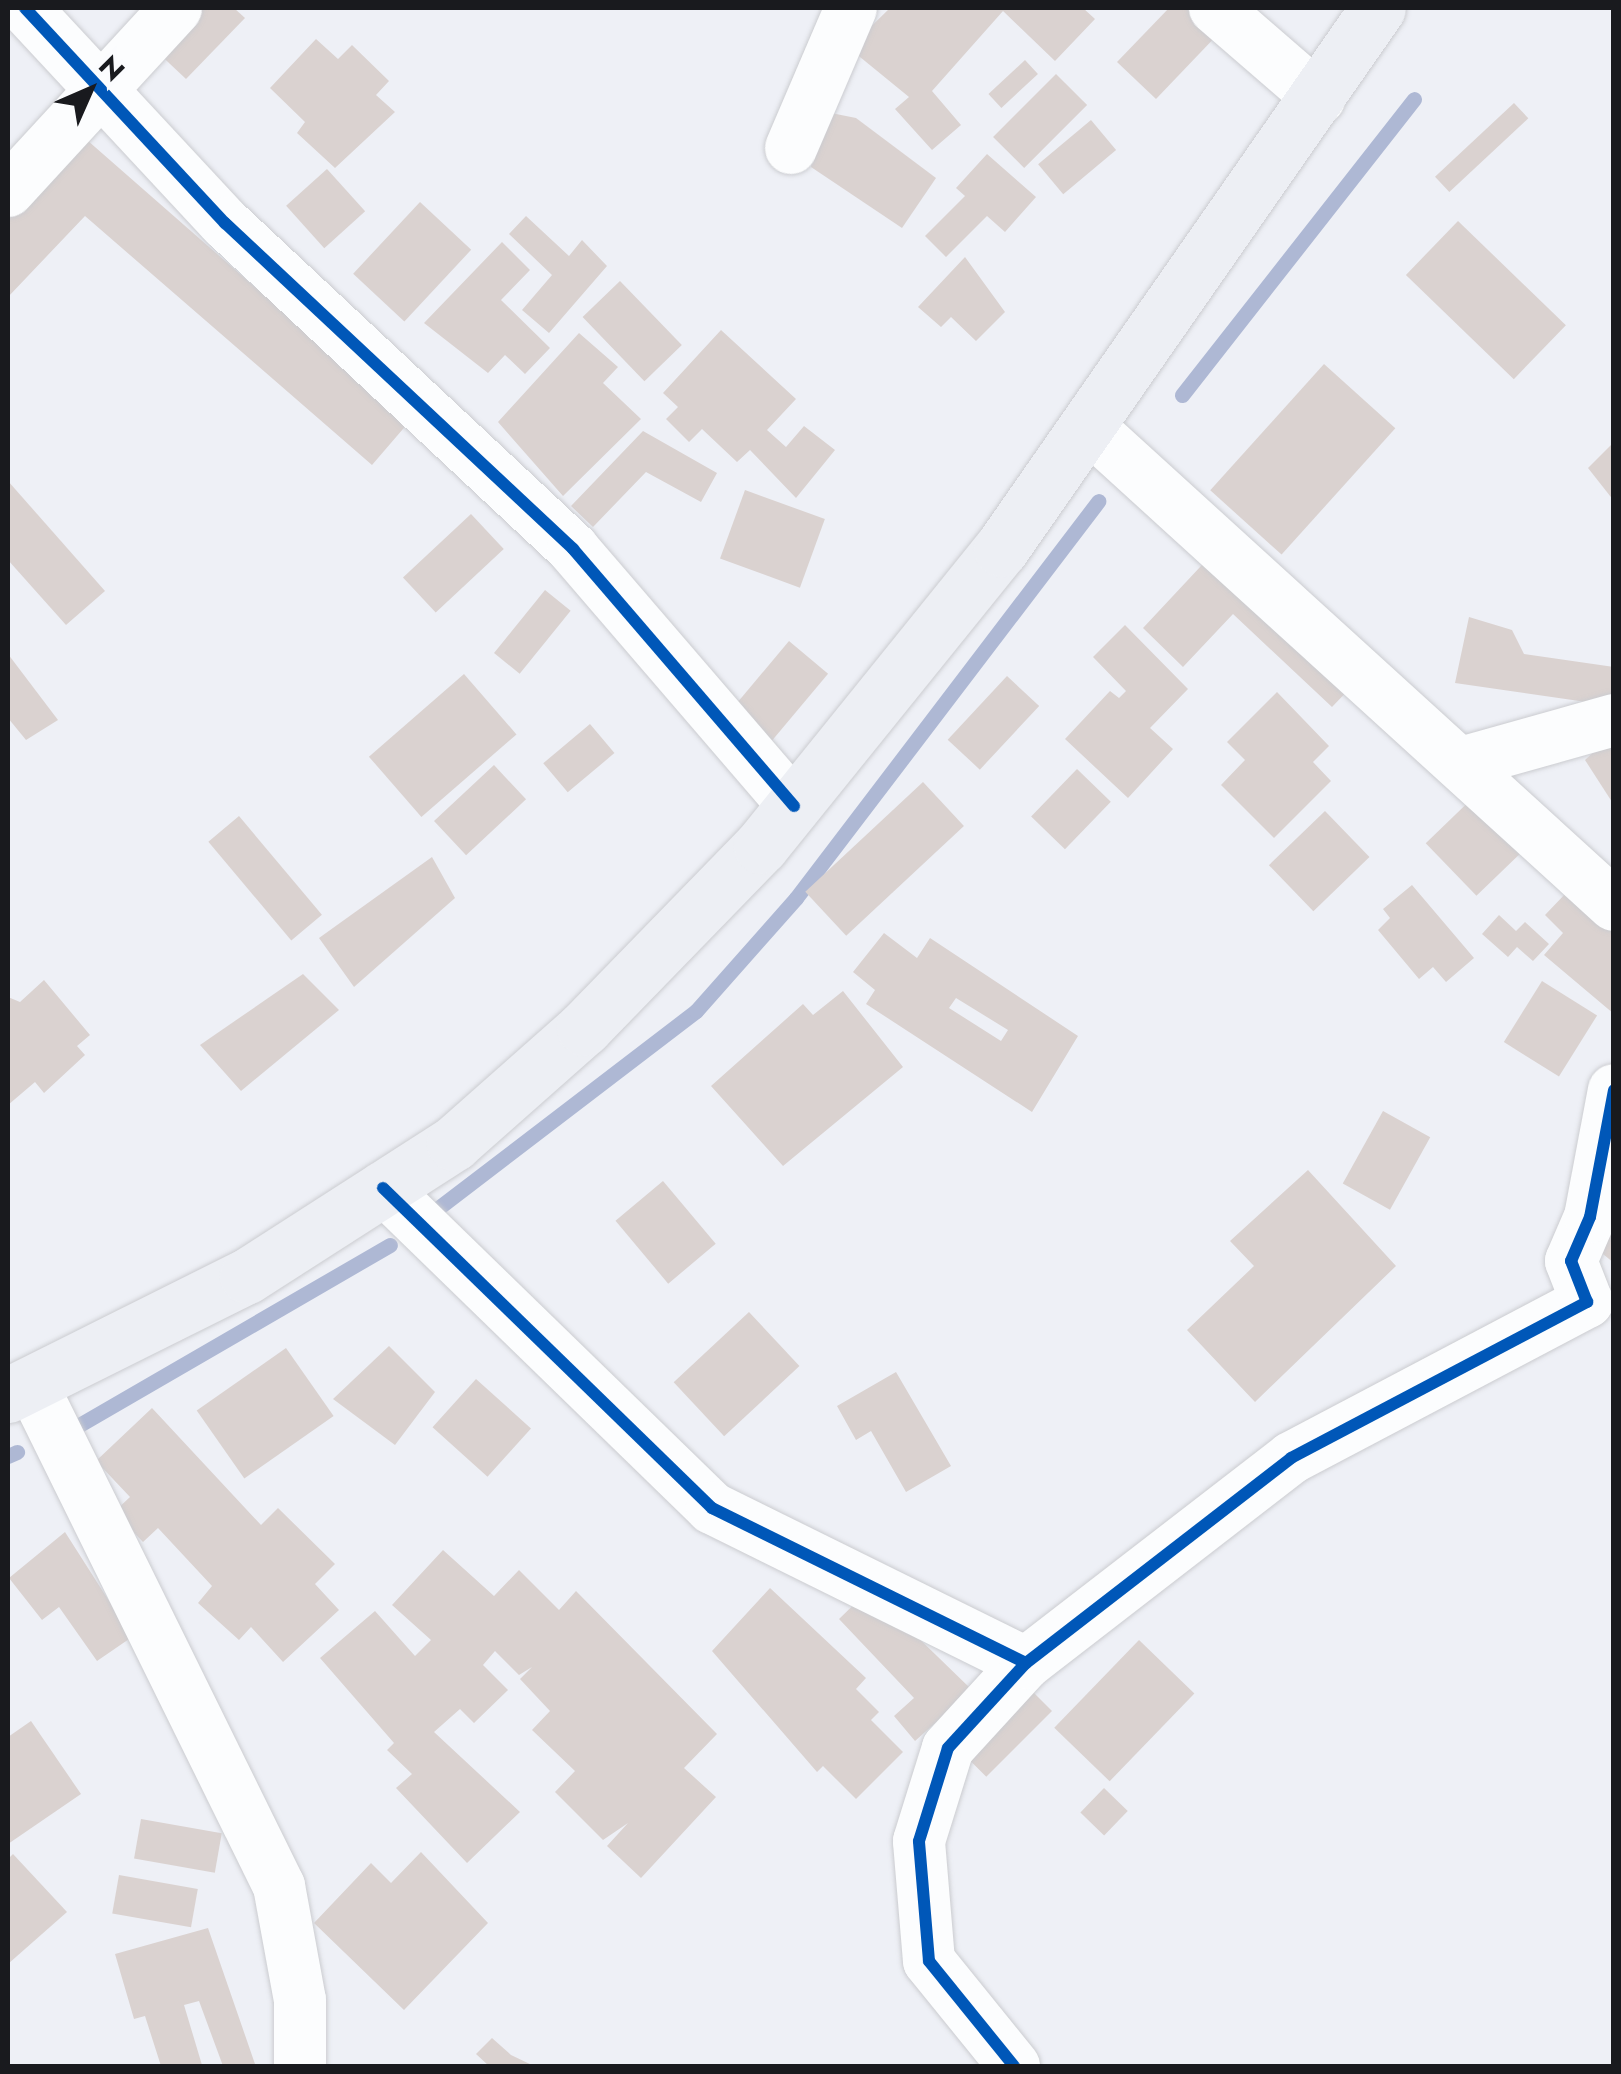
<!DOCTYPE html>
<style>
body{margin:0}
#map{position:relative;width:1621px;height:2074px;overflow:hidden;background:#eef0f6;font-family:Jost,sans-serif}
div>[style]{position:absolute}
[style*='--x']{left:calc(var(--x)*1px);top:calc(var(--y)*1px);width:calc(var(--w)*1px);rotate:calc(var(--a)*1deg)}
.stream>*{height:15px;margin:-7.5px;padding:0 7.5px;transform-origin:7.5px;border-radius:7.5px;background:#aeb8d4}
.building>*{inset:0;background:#dad2d0;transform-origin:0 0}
.roads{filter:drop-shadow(0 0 2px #cbccd0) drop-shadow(0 0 2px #cbccd0)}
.minor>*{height:52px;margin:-26px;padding:0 26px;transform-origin:26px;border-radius:26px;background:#fcfdfe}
.primary>*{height:55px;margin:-27.5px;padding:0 27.5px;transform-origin:27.5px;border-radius:27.5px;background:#edeff4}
.cycleway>*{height:12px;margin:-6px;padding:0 6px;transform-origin:6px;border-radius:6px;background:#0057b8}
span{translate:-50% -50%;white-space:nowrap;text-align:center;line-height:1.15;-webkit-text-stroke:8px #fbfcfe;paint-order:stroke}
.frame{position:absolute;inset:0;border:10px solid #191a1e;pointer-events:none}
.north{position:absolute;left:40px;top:40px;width:100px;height:100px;-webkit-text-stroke:8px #fbfcfe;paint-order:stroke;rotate:45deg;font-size:28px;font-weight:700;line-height:40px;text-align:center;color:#191a1e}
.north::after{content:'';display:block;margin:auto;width:35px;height:45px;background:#191a1e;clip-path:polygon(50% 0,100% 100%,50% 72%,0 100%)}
</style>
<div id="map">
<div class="stream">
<i style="--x:1182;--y:395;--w:376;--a:-51.9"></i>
<i style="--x:437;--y:1209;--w:326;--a:-37.4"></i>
<i style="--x:696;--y:1011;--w:151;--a:-48.5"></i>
<i style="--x:796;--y:898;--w:499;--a:-52.7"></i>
<i style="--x:81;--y:1424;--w:357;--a:-30.1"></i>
<i style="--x:8;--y:1456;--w:10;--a:-24"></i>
</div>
<div class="building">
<i style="clip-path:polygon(187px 8px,234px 8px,245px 18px,186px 79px,151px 46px)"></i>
<i style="clip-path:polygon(890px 8px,1083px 8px,1095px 19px,1055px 61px,1003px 11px,932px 91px,961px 125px,932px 150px,895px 109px,909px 97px,849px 48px)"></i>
<i style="clip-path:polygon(1169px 8px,1197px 8px,1221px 31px,1156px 99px,1117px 62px)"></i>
<i style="clip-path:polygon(316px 39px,338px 59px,352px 45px,389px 81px,376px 95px,395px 112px,335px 168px,297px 133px,305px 122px,270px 88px)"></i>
<i style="left:1025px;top:60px;width:19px;height:50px;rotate:47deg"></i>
<i style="left:1056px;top:74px;width:44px;height:89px;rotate:45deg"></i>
<i style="left:1514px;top:103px;width:21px;height:108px;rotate:47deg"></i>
<i style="clip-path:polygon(821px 111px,856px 118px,936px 178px,902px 228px,811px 167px)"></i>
<i style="left:1091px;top:120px;width:39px;height:69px;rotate:50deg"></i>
<i style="clip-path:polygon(79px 133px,409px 422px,372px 465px,85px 216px,8px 297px,8px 208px)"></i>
<i style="clip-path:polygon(987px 154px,1036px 197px,1005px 232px,987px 216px,946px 257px,925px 236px,965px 196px,956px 188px)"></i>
<i style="left:327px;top:169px;width:57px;height:55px;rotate:48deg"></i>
<i style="left:420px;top:202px;width:70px;height:98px;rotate:43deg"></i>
<i style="clip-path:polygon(526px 216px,569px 256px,582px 240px,607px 266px,549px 333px,522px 310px,552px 275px,509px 234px)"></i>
<i style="left:1458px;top:221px;width:150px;height:75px;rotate:44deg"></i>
<i style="clip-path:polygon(502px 242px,530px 270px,501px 300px,550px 348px,525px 374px,505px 355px,488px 373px,424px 323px)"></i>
<i style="clip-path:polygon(965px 257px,1005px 312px,976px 341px,951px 317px,941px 327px,918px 307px)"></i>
<i style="left:620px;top:281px;width:89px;height:52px;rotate:46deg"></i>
<i style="clip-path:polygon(721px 330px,796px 399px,767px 430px,786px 447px,804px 426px,835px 450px,796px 498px,750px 450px,737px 462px,702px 429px,689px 442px,666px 419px,678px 407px,663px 393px)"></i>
<i style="clip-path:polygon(579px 333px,618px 367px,603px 383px,641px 419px,563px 496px,498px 422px)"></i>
<i style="left:1324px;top:364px;width:96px;height:170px;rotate:42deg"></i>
<i style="clip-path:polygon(643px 431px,717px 473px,701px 502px,646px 472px,593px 527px,571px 506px)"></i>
<i style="clip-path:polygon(1614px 442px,1614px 501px,1588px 468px)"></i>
<i style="clip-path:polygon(8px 481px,105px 591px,66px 625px,8px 560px)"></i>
<i style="left:745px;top:490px;width:85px;height:73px;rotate:20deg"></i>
<i style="left:471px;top:514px;width:48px;height:93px;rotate:47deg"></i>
<i style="clip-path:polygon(1215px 551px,1355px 683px,1332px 707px,1233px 614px,1183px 667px,1143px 628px)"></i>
<i style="left:545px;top:590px;width:33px;height:81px;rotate:39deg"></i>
<i style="clip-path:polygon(1469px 617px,1512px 630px,1524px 654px,1614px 667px,1614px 706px,1455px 683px)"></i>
<i style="clip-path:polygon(1125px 625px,1188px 689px,1150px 728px,1173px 749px,1128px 798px,1065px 739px,1110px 691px,1119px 698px,1126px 691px,1093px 657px)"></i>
<i style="left:789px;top:641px;width:51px;height:89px;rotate:40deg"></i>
<i style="clip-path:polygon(8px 654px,58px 720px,26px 740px,8px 718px)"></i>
<i style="left:464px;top:674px;width:80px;height:126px;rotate:49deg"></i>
<i style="left:1007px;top:676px;width:44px;height:87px;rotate:43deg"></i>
<i style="clip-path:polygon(1277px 692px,1329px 746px,1313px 762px,1331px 781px,1274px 838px,1221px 785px,1245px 760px,1227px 742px)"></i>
<i style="left:590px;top:724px;width:38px;height:61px;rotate:50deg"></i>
<i style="clip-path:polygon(1614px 733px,1614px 805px,1585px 760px)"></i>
<i style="left:494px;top:765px;width:47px;height:82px;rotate:47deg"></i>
<i style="left:1077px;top:769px;width:47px;height:66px;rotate:44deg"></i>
<i style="left:923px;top:782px;width:60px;height:161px;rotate:47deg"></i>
<i style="left:1484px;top:787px;width:73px;height:81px;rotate:46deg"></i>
<i style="left:1325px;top:811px;width:64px;height:78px;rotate:46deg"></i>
<i style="left:239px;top:816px;width:129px;height:40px;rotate:50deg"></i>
<i style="clip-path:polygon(432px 857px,455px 898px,354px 987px,319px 938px)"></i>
<i style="clip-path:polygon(1412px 885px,1474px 958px,1446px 982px,1433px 967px,1419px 979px,1378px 930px,1390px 918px,1383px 909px)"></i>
<i style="clip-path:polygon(1566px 893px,1614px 912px,1614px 1014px,1544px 955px,1563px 933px,1545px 915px)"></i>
<i style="clip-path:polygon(1499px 915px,1516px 931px,1525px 922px,1549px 944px,1533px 961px,1517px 947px,1508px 957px,1482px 934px)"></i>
<i style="clip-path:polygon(evenodd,884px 933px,917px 958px,930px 938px,1078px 1036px,1032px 1112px,866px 1004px,875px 990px,853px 972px,884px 933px,956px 998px,1008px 1030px,1001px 1041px,949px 1008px,956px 998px)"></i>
<i style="clip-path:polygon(303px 974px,339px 1010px,241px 1091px,200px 1045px)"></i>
<i style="clip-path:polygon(44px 980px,90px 1035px,77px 1046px,85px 1055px,44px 1093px,35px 1082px,8px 1105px,8px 997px,20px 1002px)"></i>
<i style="left:1542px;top:981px;width:65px;height:72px;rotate:32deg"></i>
<i style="clip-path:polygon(843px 991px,903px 1067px,783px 1166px,711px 1086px,803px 1004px,813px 1015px)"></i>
<i style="left:1383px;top:1111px;width:54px;height:83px;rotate:29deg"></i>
<i style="clip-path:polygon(1308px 1170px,1396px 1266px,1255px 1402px,1187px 1330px,1254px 1266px,1230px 1241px)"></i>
<i style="left:663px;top:1181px;width:82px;height:62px;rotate:50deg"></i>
<i style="clip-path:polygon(1614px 1231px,1614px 1263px,1598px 1250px)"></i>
<i style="left:749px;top:1312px;width:74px;height:103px;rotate:47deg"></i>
<i style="clip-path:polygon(389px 1346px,435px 1392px,395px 1445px,333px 1399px)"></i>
<i style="left:286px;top:1348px;width:83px;height:109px;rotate:55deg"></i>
<i style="clip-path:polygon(896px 1372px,951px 1466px,906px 1492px,871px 1431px,856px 1440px,837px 1406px)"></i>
<i style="left:476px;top:1379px;width:74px;height:65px;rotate:42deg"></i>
<i style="clip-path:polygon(152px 1408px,261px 1525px,278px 1508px,335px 1564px,315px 1584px,339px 1610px,283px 1662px,251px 1627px,239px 1640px,198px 1603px,212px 1586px,158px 1528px,143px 1542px,114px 1512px,130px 1497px,96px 1461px)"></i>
<i style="clip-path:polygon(65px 1532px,132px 1637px,97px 1661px,59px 1607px,42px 1620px,9px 1578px)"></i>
<i style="clip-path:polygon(443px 1550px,494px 1596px,519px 1570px,559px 1610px,576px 1591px,717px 1734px,684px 1768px,716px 1797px,641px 1878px,607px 1846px,628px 1823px,603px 1840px,555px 1792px,575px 1771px,532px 1730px,550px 1711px,520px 1679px,532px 1667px,519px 1675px,495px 1651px,483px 1665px,508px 1690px,474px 1723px,460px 1709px,434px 1732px,520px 1812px,467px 1863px,396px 1788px,412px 1774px,387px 1750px,394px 1743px,320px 1658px,375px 1611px,415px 1656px,431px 1640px,392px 1605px)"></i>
<i style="clip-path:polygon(770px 1588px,866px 1678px,856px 1689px,879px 1712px,871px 1720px,903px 1752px,856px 1799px,823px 1766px,817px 1772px,712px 1651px)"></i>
<i style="clip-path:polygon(869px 1590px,972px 1690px,915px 1741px,894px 1716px,914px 1698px,839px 1619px)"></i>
<i style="left:1139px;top:1640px;width:77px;height:122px;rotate:44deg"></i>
<i style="left:1023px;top:1682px;width:41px;height:93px;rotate:45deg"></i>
<i style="clip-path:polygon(31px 1721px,81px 1794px,8px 1844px,8px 1737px)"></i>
<i style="left:1104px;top:1788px;width:33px;height:34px;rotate:44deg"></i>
<i style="left:141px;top:1819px;width:82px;height:40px;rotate:10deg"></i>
<i style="clip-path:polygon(421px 1852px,488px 1923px,404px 2010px,314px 1923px,371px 1863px,391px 1883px)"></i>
<i style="clip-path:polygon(13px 1854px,67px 1912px,8px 1964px,8px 1859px)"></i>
<i style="left:119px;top:1875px;width:80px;height:39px;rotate:10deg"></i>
<i style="clip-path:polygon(208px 1928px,255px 2064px,223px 2066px,199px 2001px,184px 2005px,202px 2065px,161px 2066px,145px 2016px,134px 2019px,115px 1954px)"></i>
<i style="clip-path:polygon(492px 2038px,511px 2055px,534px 2066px,489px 2066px,476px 2054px)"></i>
</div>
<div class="roads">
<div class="minor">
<i style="--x:25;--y:8;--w:294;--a:47.1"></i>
<i style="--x:225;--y:223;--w:477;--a:43.1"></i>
<i style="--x:573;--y:549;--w:339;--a:49.3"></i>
<i style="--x:1215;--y:8;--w:138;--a:40.9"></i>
<i style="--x:791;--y:148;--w:152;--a:-66.8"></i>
<i style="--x:8;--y:191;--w:248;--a:-47.4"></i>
<i style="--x:1088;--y:426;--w:711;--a:42.32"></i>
<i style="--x:1461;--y:763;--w:159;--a:-15.7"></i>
<i style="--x:383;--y:1188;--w:459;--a:44.2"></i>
<i style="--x:712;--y:1508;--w:350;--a:26.3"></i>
<i style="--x:32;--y:1385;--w:559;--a:63.76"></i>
<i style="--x:279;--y:1886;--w:116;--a:79.6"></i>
<i style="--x:300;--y:2000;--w:66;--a:90"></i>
<i style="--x:1014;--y:2066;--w:135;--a:-129"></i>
<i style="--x:929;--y:1961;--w:120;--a:-94.8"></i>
<i style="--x:919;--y:1841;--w:97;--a:-72.7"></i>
<i style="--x:948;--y:1748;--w:115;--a:-47.5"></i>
<i style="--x:1026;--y:1663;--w:335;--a:-37.7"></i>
<i style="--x:1291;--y:1458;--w:335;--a:-27.8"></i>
<i style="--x:1587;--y:1302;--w:44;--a:-111.3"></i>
<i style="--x:1571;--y:1261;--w:48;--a:-66.6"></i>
<i style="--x:1590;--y:1217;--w:129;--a:-79.3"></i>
</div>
<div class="primary">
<i style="--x:8;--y:1395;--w:267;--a:-26.5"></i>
<i style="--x:247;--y:1276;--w:246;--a:-32.7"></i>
<i style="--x:454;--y:1143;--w:174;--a:-41.5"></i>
<i style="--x:584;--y:1028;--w:254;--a:-45.8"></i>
<i style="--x:761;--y:846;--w:382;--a:-51.1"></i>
<i style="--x:1001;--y:549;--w:659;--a:-55.13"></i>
</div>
</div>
<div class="cycleway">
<i style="--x:25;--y:8;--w:294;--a:47.1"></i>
<i style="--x:225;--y:223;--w:477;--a:43.1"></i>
<i style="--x:573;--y:549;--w:339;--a:49.3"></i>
<i style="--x:383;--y:1188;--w:459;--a:44.2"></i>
<i style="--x:712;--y:1508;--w:350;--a:26.3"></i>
<i style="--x:1014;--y:2066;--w:135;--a:-129"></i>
<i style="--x:929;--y:1961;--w:120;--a:-94.8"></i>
<i style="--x:919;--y:1841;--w:97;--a:-72.7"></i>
<i style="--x:948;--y:1748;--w:115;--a:-47.5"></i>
<i style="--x:1026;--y:1663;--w:335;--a:-37.7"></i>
<i style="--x:1291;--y:1458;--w:335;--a:-27.8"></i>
<i style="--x:1587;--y:1302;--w:44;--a:-111.3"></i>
<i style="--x:1571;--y:1261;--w:48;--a:-66.6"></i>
<i style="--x:1590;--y:1217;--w:129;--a:-79.3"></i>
</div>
<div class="frame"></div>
<div class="north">N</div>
</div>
